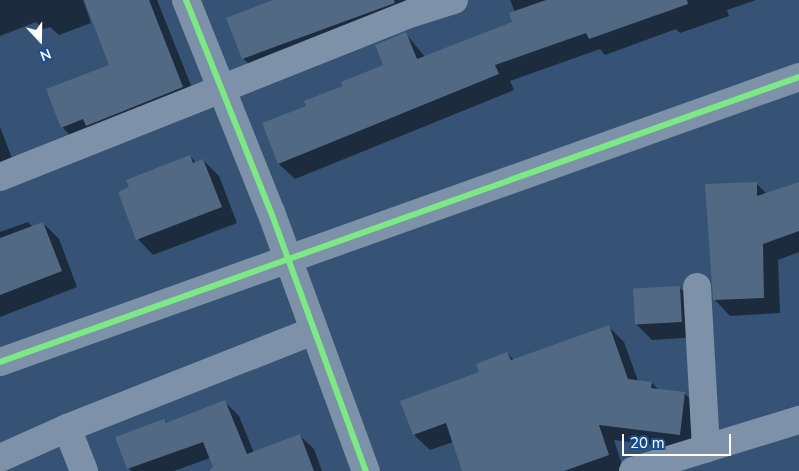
<!DOCTYPE html>
<style>
body{margin:0}
#map{position:relative;width:799px;height:471px;overflow:hidden;background:#365274;font-family:"Nunito Sans",sans-serif}
div>[style]{position:absolute}
[style*='--x']{left:calc(var(--x)*1px);top:calc(var(--y)*1px);width:calc(var(--w)*1px);rotate:calc(var(--a)*1deg)}
.shadow>*{inset:0;background:#0007}
.building>*{inset:0;background:#526984;transform-origin:0 0}
.minor>*{height:28px;margin:-14px;padding:0 14px;transform-origin:14px;border-radius:14px;background:#7d92a8}
.cycleway>*{height:6px;margin:-3px;padding:0 3px;transform-origin:3px;border-radius:3px;background:#7ce984}
span{translate:-50% -50%;white-space:nowrap;text-align:center;line-height:1.15;-webkit-text-stroke:4.5px #1b4f8f;paint-order:stroke}
.north{position:absolute;left:15px;top:15px;width:50px;height:50px;-webkit-text-stroke:4px #1b4f8f;paint-order:stroke;rotate:159deg;font-size:14px;font-weight:700;line-height:20px;text-align:center;color:#fff}
.north::after{content:'';display:block;margin:auto;width:18px;height:22px;background:#fff;clip-path:polygon(50% 0,100% 100%,50% 72%,0 100%)}
.scale{position:absolute;left:622px;top:434px;width:109px;height:22px;box-sizing:border-box;border:2px solid #fff;border-top:0;padding-left:6px;font-size:15px;line-height:18px;white-space:nowrap;color:#fff;-webkit-text-stroke:4px #1b4f8f;paint-order:stroke}
</style>
<div id="map">
<div class="shadow">
<i style="clip-path:polygon(0 0,83px 0,91px 23px,59px 35px,50px 27px,43px 29px,36px 22px,0 36px)"></i>
<i style="clip-path:polygon(87px 0,157px 0,198px 103px,78px 143px,62px 127px,111px 66px)"></i>
<i style="clip-path:polygon(277px 0,435px 0,259px 74px,243px 58px)"></i>
<i style="clip-path:polygon(510px 0,756px 0,727px 10px,729px 16px,680px 33px,676px 29px,605px 55px,600px 49px,510px 81px,514px 90px,295px 179px,279px 164px,264px 124px,308px 107px,385px 66px,406px 34px,425px 57px,513px 23px,515px 12px)"></i>
<i style="clip-path:polygon(0 127px,17px 171px,0 177px)"></i>
<i style="clip-path:polygon(190px 156px,196px 163px,203px 160px,219px 176px,237px 223px,153px 255px,138px 239px)"></i>
<i style="clip-path:polygon(756px 183px,767px 194px,799px 183px,799px 252px,778px 260px,780px 313px,730px 316px,715px 300px)"></i>
<i style="clip-path:polygon(28px 222px,33px 227px,43px 223px,59px 239px,77px 287px,0 317px,0 232px)"></i>
<i style="clip-path:polygon(679px 287px,695px 303px,697px 337px,652px 340px,636px 324px)"></i>
<i style="clip-path:polygon(608px 326px,624px 342px,638px 381px,652px 383px,659px 390px,685px 394px,701px 410px,695px 450px,614px 440px,624px 471px,464px 471px,453px 442px,430px 450px,414px 435px,481px 373px,507px 353px,514px 360px)"></i>
<i style="clip-path:polygon(225px 402px,239px 416px,254px 453px,299px 435px,314px 449px,322px 471px,215px 471px,210px 458px,174px 471px,131px 471px,129px 468px,164px 420px,168px 424px)"></i>
</div>
<div class="building">
<i style="clip-path:polygon(84px 0,149px 0,183px 87px,86px 126px,83px 119px,61px 128px,46px 89px,109px 65px)"></i>
<i style="clip-path:polygon(273px 0,394px 0,395px 3px,242px 59px,226px 18px)"></i>
<i style="clip-path:polygon(546px 0,687px 0,688px 4px,589px 39px,586px 33px,495px 65px,499px 74px,278px 164px,262px 123px,306px 106px,304px 101px,343px 86px,341px 82px,383px 65px,375px 45px,406px 32px,417px 59px,512px 22px,509px 13px)"></i>
<i style="clip-path:polygon(190px 155px,193px 163px,203px 159px,222px 207px,136px 240px,118px 192px,129px 187px,126px 180px)"></i>
<i style="clip-path:polygon(757px 182px,757px 196px,799px 182px,799px 231px,763px 244px,764px 298px,713px 300px,705px 184px)"></i>
<i style="clip-path:polygon(43px 222px,62px 271px,0 295px,0 238px)"></i>
<i style="left:680px;top:286px;width:36px;height:47px;rotate:87deg"></i>
<i style="clip-path:polygon(609px 325px,628px 379px,652px 382px,651px 388px,685px 392px,680px 435px,599px 425px,609px 455px,564px 471px,462px 471px,446px 423px,413px 435px,400px 401px,479px 372px,476px 364px,507px 352px,511px 360px)"></i>
<i style="clip-path:polygon(225px 400px,247px 454px,300px 434px,314px 471px,209px 471px,213px 467px,203px 442px,127px 469px,115px 437px,164px 419px,166px 423px)"></i>
</div>
<div class="minor">
<i style="--x:186;--y:0;--w:228;--a:68.2"></i>
<i style="--x:271;--y:212;--w:276;--a:69.9"></i>
<i style="--x:0;--y:177;--w:444;--a:-21.7"></i>
<i style="--x:413;--y:13;--w:43;--a:-17.6"></i>
<i style="--x:697;--y:287;--w:162;--a:86.8"></i>
<i style="--x:0;--y:362;--w:848;--a:-19.63"></i>
<i style="--x:67;--y:428;--w:46;--a:68.4"></i>
<i style="--x:0;--y:458;--w:73;--a:-24.1"></i>
<i style="--x:67;--y:428;--w:264;--a:-21.5"></i>
<i style="--x:633;--y:471;--w:174;--a:-17.1"></i>
</div>
<div class="cycleway">
<i style="--x:186;--y:0;--w:228;--a:68.2"></i>
<i style="--x:271;--y:212;--w:276;--a:69.9"></i>
<i style="--x:0;--y:362;--w:848;--a:-19.63"></i>
</div>
<div class="north">N</div>
<div class="scale">20 m</div>
</div>
